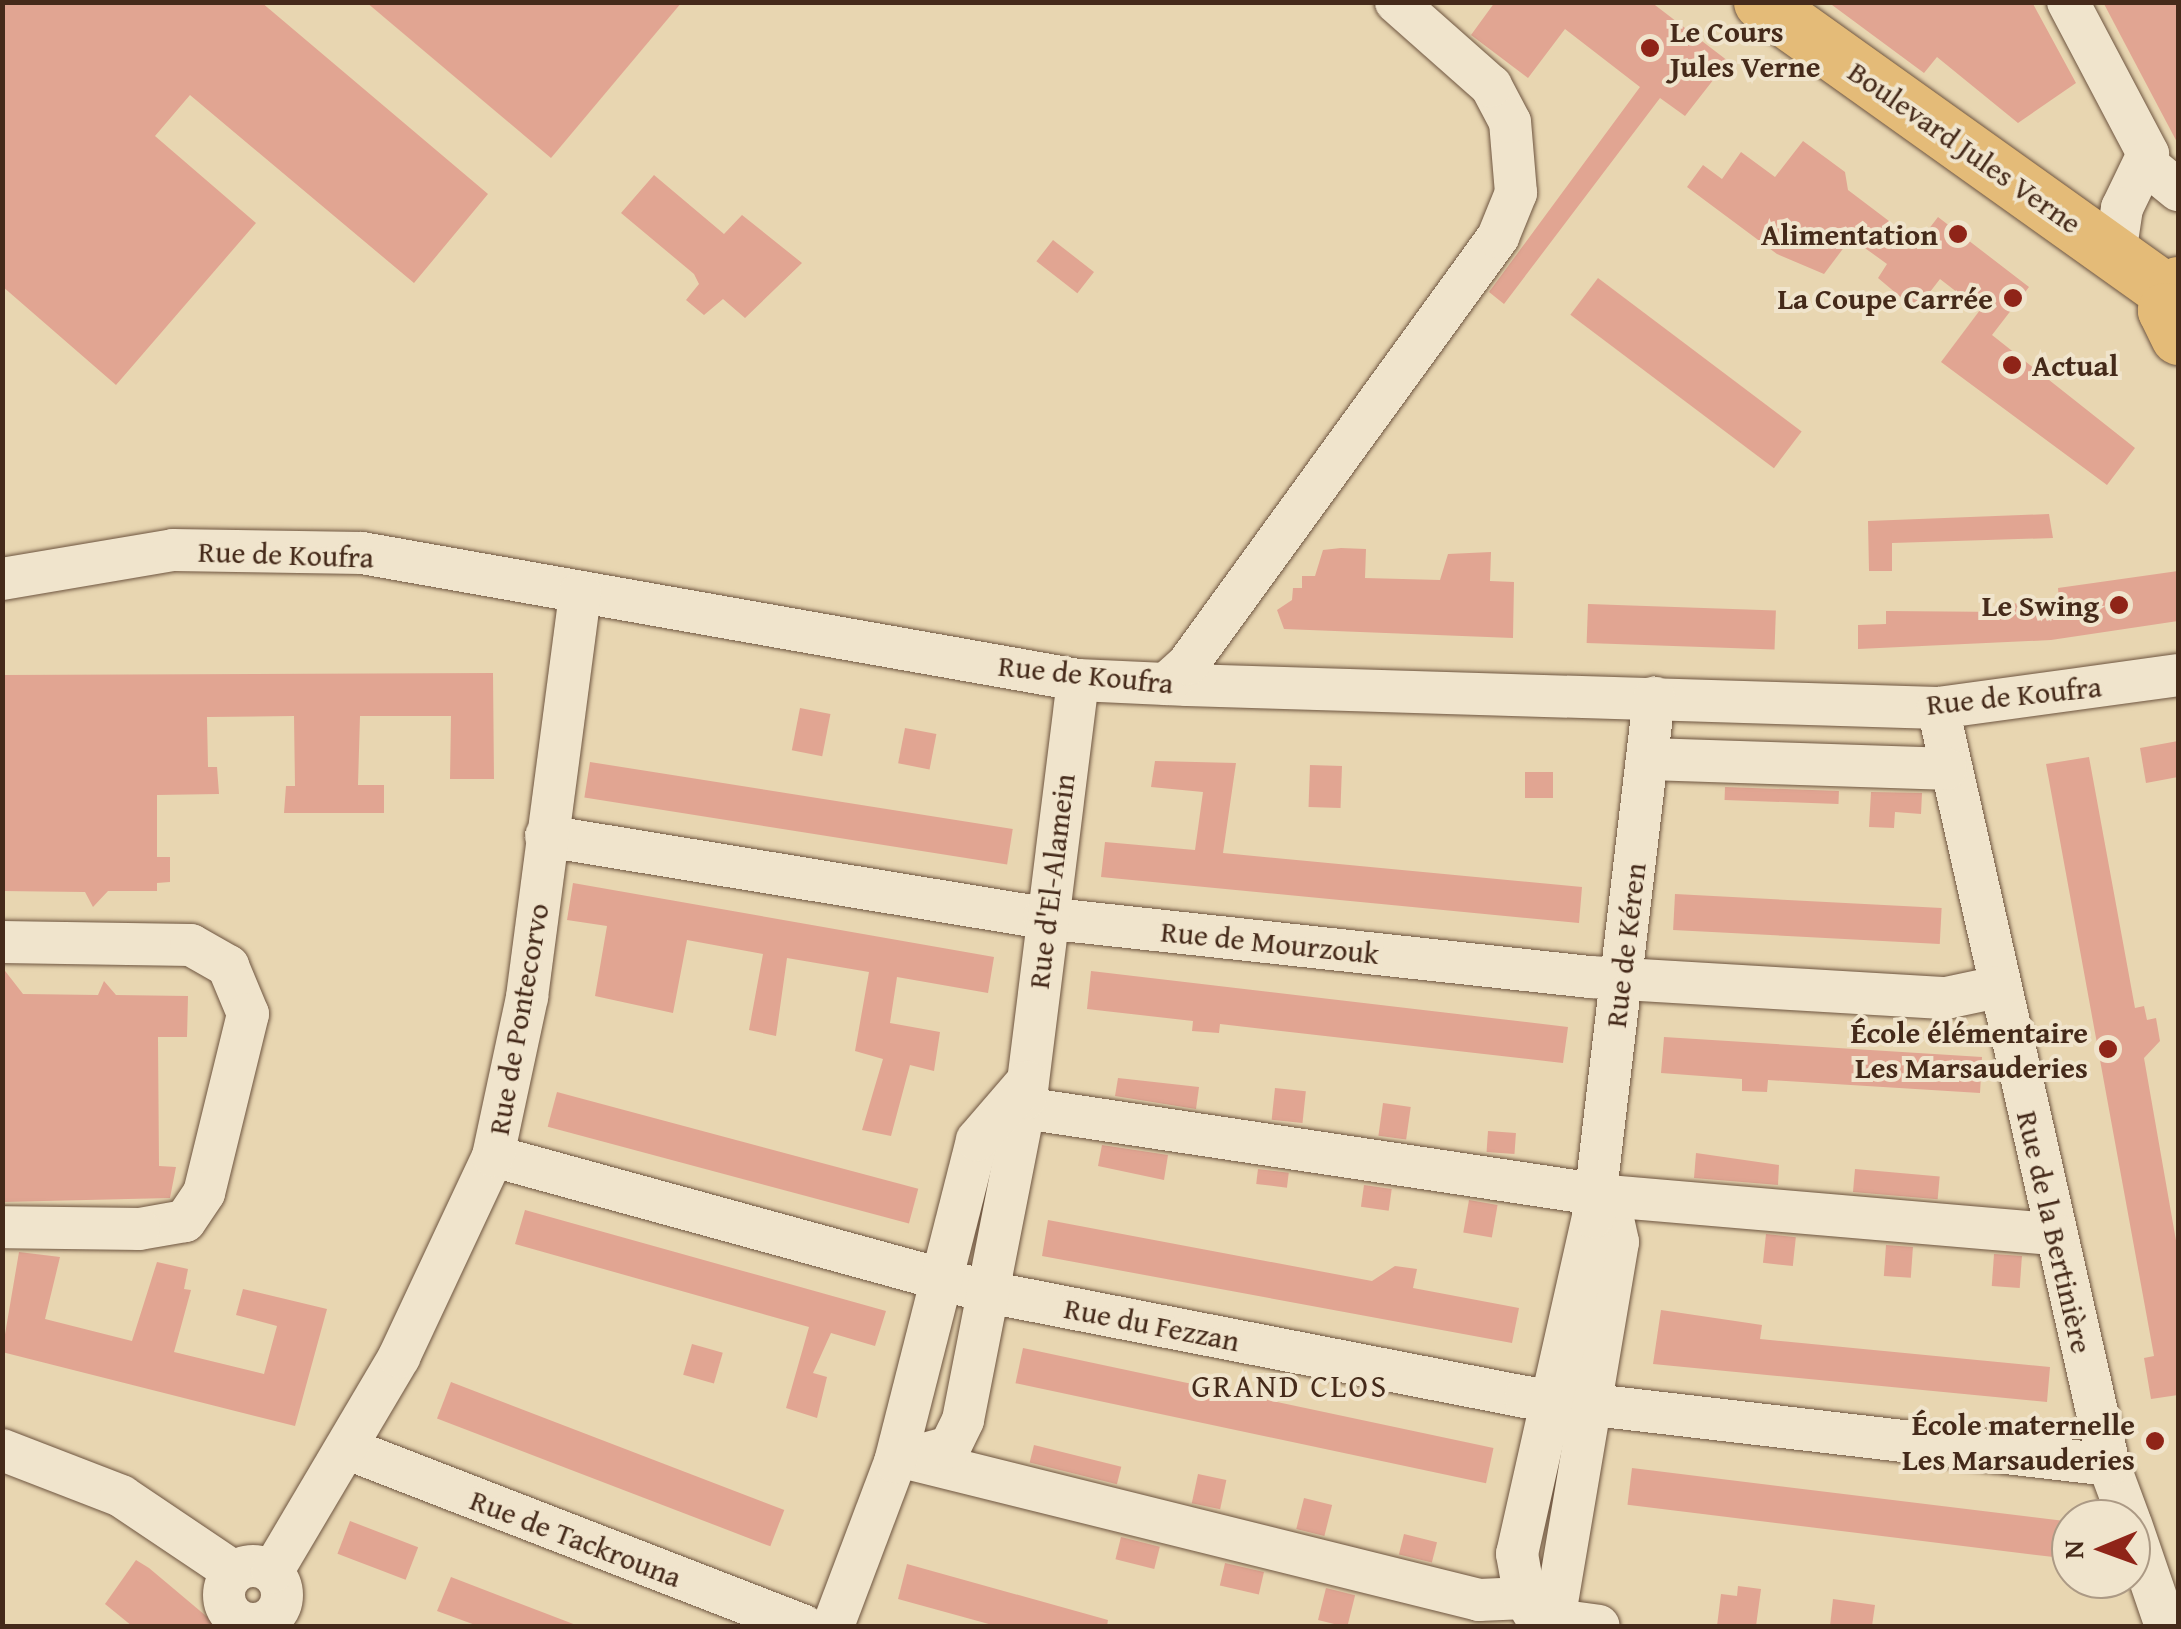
<!DOCTYPE html>
<meta charset="utf-8">
<style>
body{margin:0}
#map{position:relative;width:2181px;height:1629px;overflow:hidden;background:#e8d6b1;font-family:"Gentium Book Plus",serif}
div>[style]{position:absolute}
[style*='--x']{left:calc(var(--x)*1px);top:calc(var(--y)*1px);width:calc(var(--w)*1px);rotate:calc(var(--a)*1deg)}
.building>*{inset:0;background:#e1a592;transform-origin:0 0}
.roads{filter:drop-shadow(0 0 2px #6e5540) drop-shadow(0 0 2px #6e5540)}
.minor>*{height:42px;margin:-21px;padding:0 21px;transform-origin:21px;border-radius:21px;background:#f0e4cc}
.minor>.ring{margin:-21px;padding:0;box-sizing:content-box;background:none;border:42px solid #f0e4cc;border-radius:50%}
.major>*{height:55px;margin:-27.5px;padding:0 27.5px;transform-origin:27.5px;border-radius:27.5px;background:#e4bb78}
.dots>*{width:28px;height:28px;translate:-50% -50%;box-sizing:border-box;border:5px solid #f0e4cc;border-radius:50%}
span{translate:-50% -50%;white-space:nowrap;text-align:center;line-height:1.15;-webkit-text-stroke:8px #f0e4cc;paint-order:stroke}
.poi-label{font-size:30px;color:#452a1a;font-weight:700}
.left{translate:0 -50%;text-align:left}
.right{translate:-100% -50%;text-align:right}
.street-label{font-size:30px;color:#452a1a}
.neighbourhood-label{font-size:32px;color:#452a1a;letter-spacing:2.5px}
.frame{position:absolute;inset:0;border:5px solid #452a1a;pointer-events:none}
.north{position:absolute;left:2051px;top:1499px;width:100px;height:100px;box-sizing:border-box;background:#f0e4cc;border:2px solid #ac9a85;border-radius:50%;rotate:269deg;font-size:28px;font-weight:700;line-height:40px;text-align:center;color:#452a1a}
.north::after{content:'';display:block;margin:auto;width:35px;height:45px;background:#8f2418;clip-path:polygon(50% 0,100% 100%,50% 72%,0 100%)}
</style>
<div id="map">
<div class="building">
<i style="clip-path:polygon(2px 2px,261px 2px,488px 194px,414px 283px,190px 95px,155px 136px,256px 223px,116px 385px,2px 286px)"></i>
<i style="clip-path:polygon(366px 2px,682px 2px,551px 158px)"></i>
<i style="clip-path:polygon(1495px 2px,1651px 2px,1728px 61px,1685px 116px,1660px 98px,1504px 304px,1489px 292px,1640px 87px,1565px 29px,1528px 78px,1471px 35px)"></i>
<i style="clip-path:polygon(1828px 2px,2032px 2px,2076px 83px,2018px 123px,1937px 57px,1924px 73px)"></i>
<i style="clip-path:polygon(2103px 2px,2178px 2px,2178px 144px,2123px 40px)"></i>
<i style="clip-path:polygon(1803px 141px,1845px 172px,1848px 190px,1918px 243px,1938px 217px,2029px 287px,1992px 335px,2135px 448px,2107px 485px,1941px 362px,1980px 310px,1940px 279px,1916px 310px,1878px 278px,1887px 264px,1851px 238px,1824px 274px,1777px 254px,1687px 187px,1703px 165px,1722px 179px,1741px 152px,1775px 177px)"></i>
<i style="clip-path:polygon(654px 175px,724px 234px,742px 215px,802px 263px,745px 318px,723px 299px,704px 315px,686px 300px,699px 284px,694px 274px,621px 213px)"></i>
<i style="left:1053px;top:240px;width:52px;height:27px;rotate:38deg"></i>
<i style="left:1598px;top:278px;width:255px;height:46px;rotate:37deg"></i>
<i style="clip-path:polygon(2049px 514px,2053px 538px,1892px 543px,1892px 571px,1869px 571px,1868px 521px)"></i>
<i style="clip-path:polygon(1341px 548px,1366px 549px,1365px 578px,1440px 580px,1448px 554px,1491px 552px,1490px 581px,1514px 582px,1513px 638px,1284px 629px,1277px 610px,1292px 600px,1293px 588px,1302px 588px,1302px 576px,1315px 576px,1323px 550px)"></i>
<i style="clip-path:polygon(2178px 571px,2178px 621px,2051px 640px,1858px 649px,1858px 625px,1886px 624px,1886px 611px,2006px 612px,2005px 604px,2059px 601px,2058px 588px)"></i>
<i style="left:1588px;top:604px;width:188px;height:39px;rotate:2deg"></i>
<i style="clip-path:polygon(493px 673px,494px 779px,450px 779px,451px 716px,360px 716px,358px 785px,384px 785px,384px 813px,284px 813px,286px 786px,295px 786px,294px 716px,207px 717px,208px 767px,217px 767px,219px 794px,157px 795px,157px 857px,170px 857px,170px 882px,157px 883px,157px 891px,108px 891px,93px 907px,85px 892px,2px 891px,2px 675px)"></i>
<i style="left:800px;top:708px;width:31px;height:43px;rotate:11deg"></i>
<i style="left:905px;top:728px;width:32px;height:36px;rotate:11deg"></i>
<i style="clip-path:polygon(2178px 741px,2178px 777px,2146px 783px,2140px 748px)"></i>
<i style="clip-path:polygon(2089px 757px,2135px 1008px,2144px 1006px,2147px 1020px,2156px 1018px,2160px 1041px,2144px 1058px,2178px 1252px,2178px 1395px,2151px 1399px,2144px 1358px,2154px 1356px,2046px 764px)"></i>
<i style="clip-path:polygon(1155px 761px,1236px 763px,1223px 853px,1582px 887px,1579px 923px,1101px 877px,1105px 842px,1195px 850px,1203px 792px,1151px 787px)"></i>
<i style="left:590px;top:762px;width:428px;height:36px;rotate:9deg"></i>
<i style="left:1310px;top:765px;width:32px;height:42px;rotate:2deg"></i>
<i style="left:1525px;top:772px;width:28px;height:26px"></i>
<i style="left:1725px;top:787px;width:114px;height:13px;rotate:2deg"></i>
<i style="clip-path:polygon(1871px 792px,1922px 793px,1921px 814px,1895px 812px,1894px 828px,1869px 827px)"></i>
<i style="clip-path:polygon(573px 883px,994px 957px,988px 993px,897px 977px,890px 1023px,940px 1032px,934px 1071px,910px 1065px,891px 1136px,862px 1130px,883px 1059px,855px 1051px,869px 972px,787px 958px,776px 1036px,749px 1030px,763px 954px,687px 940px,673px 1013px,595px 996px,607px 926px,567px 920px)"></i>
<i style="left:1675px;top:894px;width:267px;height:36px;rotate:3deg"></i>
<i style="clip-path:polygon(2px 967px,23px 994px,98px 995px,104px 981px,116px 995px,188px 996px,187px 1037px,158px 1037px,159px 1166px,176px 1167px,170px 1198px,2px 1202px)"></i>
<i style="clip-path:polygon(1091px 971px,1568px 1027px,1563px 1063px,1220px 1024px,1219px 1033px,1192px 1031px,1193px 1021px,1087px 1009px)"></i>
<i style="clip-path:polygon(1664px 1037px,1982px 1057px,1980px 1093px,1768px 1080px,1767px 1092px,1742px 1091px,1742px 1079px,1661px 1073px)"></i>
<i style="clip-path:polygon(1118px 1078px,1199px 1087px,1196px 1109px,1115px 1096px)"></i>
<i style="left:1275px;top:1088px;width:31px;height:32px;rotate:6deg"></i>
<i style="left:557px;top:1092px;width:374px;height:36px;rotate:15deg"></i>
<i style="left:1383px;top:1103px;width:28px;height:33px;rotate:8deg"></i>
<i style="left:1488px;top:1131px;width:28px;height:21px;rotate:4deg"></i>
<i style="clip-path:polygon(1102px 1145px,1168px 1155px,1164px 1180px,1098px 1166px)"></i>
<i style="clip-path:polygon(1696px 1153px,1779px 1165px,1778px 1185px,1694px 1178px)"></i>
<i style="left:1258px;top:1169px;width:31px;height:15px;rotate:7deg"></i>
<i style="left:1855px;top:1169px;width:85px;height:23px;rotate:5deg"></i>
<i style="left:1364px;top:1185px;width:28px;height:22px;rotate:8deg"></i>
<i style="left:1469px;top:1200px;width:29px;height:33px;rotate:10deg"></i>
<i style="clip-path:polygon(525px 1210px,886px 1311px,875px 1346px,831px 1333px,813px 1373px,827px 1377px,817px 1418px,786px 1408px,809px 1327px,515px 1244px)"></i>
<i style="clip-path:polygon(1048px 1220px,1372px 1281px,1395px 1266px,1417px 1269px,1413px 1288px,1519px 1308px,1512px 1343px,1042px 1256px)"></i>
<i style="left:1766px;top:1234px;width:30px;height:29px;rotate:6deg"></i>
<i style="left:1886px;top:1245px;width:27px;height:31px;rotate:4deg"></i>
<i style="clip-path:polygon(19px 1252px,60px 1257px,45px 1319px,132px 1341px,157px 1262px,188px 1269px,184px 1289px,191px 1290px,174px 1352px,264px 1374px,277px 1326px,236px 1315px,243px 1289px,327px 1309px,295px 1426px,2px 1352px)"></i>
<i style="left:1994px;top:1254px;width:28px;height:32px;rotate:4deg"></i>
<i style="clip-path:polygon(1661px 1310px,1762px 1325px,1760px 1339px,2050px 1367px,2047px 1402px,1653px 1364px)"></i>
<i style="left:692px;top:1344px;width:32px;height:32px;rotate:16deg"></i>
<i style="left:1023px;top:1348px;width:481px;height:36px;rotate:12deg"></i>
<i style="left:451px;top:1382px;width:357px;height:39px;rotate:21deg"></i>
<i style="left:1034px;top:1445px;width:90px;height:18px;rotate:14deg"></i>
<i style="left:1632px;top:1468px;width:442px;height:37px;rotate:7deg"></i>
<i style="left:1198px;top:1474px;width:29px;height:30px;rotate:12deg"></i>
<i style="left:1304px;top:1498px;width:29px;height:32px;rotate:14deg"></i>
<i style="left:350px;top:1521px;width:73px;height:35px;rotate:21deg"></i>
<i style="left:1404px;top:1534px;width:34px;height:21px;rotate:14deg"></i>
<i style="left:1121px;top:1537px;width:40px;height:23px;rotate:14deg"></i>
<i style="clip-path:polygon(136px 1560px,149px 1568px,218px 1626px,132px 1626px,105px 1604px)"></i>
<i style="left:1225px;top:1563px;width:40px;height:23px;rotate:13deg"></i>
<i style="clip-path:polygon(907px 1564px,1108px 1620px,1107px 1626px,996px 1626px,898px 1599px)"></i>
<i style="clip-path:polygon(451px 1577px,576px 1625px,575px 1626px,478px 1626px,437px 1611px)"></i>
<i style="clip-path:polygon(1738px 1586px,1761px 1589px,1756px 1626px,1717px 1626px,1721px 1594px,1737px 1596px)"></i>
<i style="left:1326px;top:1588px;width:30px;height:33px;rotate:14deg"></i>
<i style="clip-path:polygon(1833px 1599px,1875px 1605px,1872px 1626px,1830px 1626px)"></i>
</div>
<div class="roads">
<div class="minor">
<i style="--x:2068;--y:2;--w:172;--a:62.2"></i>
<i style="--x:2148;--y:154;--w:60;--a:115.7"></i>
<i style="--x:2122;--y:208;--w:47;--a:98.7"></i>
<i style="--x:2145;--y:163;--w:43;--a:39.3"></i>
<i style="--x:2;--y:579;--w:173;--a:-9.6"></i>
<i style="--x:173;--y:550;--w:189;--a:0.9"></i>
<i style="--x:362;--y:553;--w:727;--a:10.06"></i>
<i style="--x:1078;--y:680;--w:109;--a:2.6"></i>
<i style="--x:1187;--y:685;--w:751;--a:1.75"></i>
<i style="--x:1938;--y:708;--w:242;--a:-7.8"></i>
<i style="--x:1166;--y:684;--w:30;--a:-42"></i>
<i style="--x:1188;--y:664;--w:528;--a:-54.02"></i>
<i style="--x:1498;--y:237;--w:48;--a:-67.8"></i>
<i style="--x:1516;--y:193;--w:71;--a:-94.8"></i>
<i style="--x:1510;--y:122;--w:41;--a:-117.8"></i>
<i style="--x:1491;--y:86;--w:127;--a:-138.5"></i>
<i style="--x:1938;--y:708;--w:776;--a:77.27"></i>
<i style="--x:2109;--y:1465;--w:58;--a:69.7"></i>
<i style="--x:1647;--y:759;--w:299;--a:1.9"></i>
<i style="--x:546;--y:836;--w:505;--a:9.35"></i>
<i style="--x:1044;--y:918;--w:549;--a:6.17"></i>
<i style="--x:1590;--y:977;--w:357;--a:3.4"></i>
<i style="--x:1946;--y:998;--w:53;--a:-11.9"></i>
<i style="--x:2;--y:942;--w:189;--a:0.9"></i>
<i style="--x:191;--y:945;--w:43;--a:29.6"></i>
<i style="--x:228;--y:966;--w:52;--a:67.4"></i>
<i style="--x:248;--y:1014;--w:184;--a:103.8"></i>
<i style="--x:204;--y:1193;--w:34;--a:124"></i>
<i style="--x:185;--y:1221;--w:47;--a:170.1"></i>
<i style="--x:139;--y:1229;--w:137;--a:-179.2"></i>
<i style="--x:1024;--y:1108;--w:591;--a:8.57"></i>
<i style="--x:1608;--y:1196;--w:47;--a:77.7"></i>
<i style="--x:1618;--y:1242;--w:389;--a:99.6"></i>
<i style="--x:493;--y:1156;--w:513;--a:15.36"></i>
<i style="--x:988;--y:1292;--w:547;--a:11.06"></i>
<i style="--x:1525;--y:1397;--w:588;--a:6.64"></i>
<i style="--x:1608;--y:1196;--w:449;--a:4.9"></i>
<i style="--x:348;--y:1449;--w:489;--a:21.2"></i>
<i style="--x:2;--y:1450;--w:128;--a:21.1"></i>
<i style="--x:121;--y:1496;--w:136;--a:33.9"></i>
<i style="--x:915;--y:1460;--w:581;--a:13.94"></i>
<i style="--x:1479;--y:1600;--w:46;--a:-2.5"></i>
<i style="--x:895;--y:1462;--w:57;--a:-15.3"></i>
<i style="--x:950;--y:1447;--w:30;--a:-64"></i>
<i style="--x:963;--y:1420;--w:328;--a:-78.9"></i>
<i style="--x:1026;--y:1098;--w:421;--a:-82.9"></i>
<i style="--x:2131;--y:1524;--w:108;--a:71.1"></i>
<i class="ring" style="left:224px;top:1566px;width:16px;height:16px"></i>
<i style="--x:272;--y:1572;--w:250;--a:-59.4"></i>
<i style="--x:399;--y:1357;--w:222;--a:-64.9"></i>
<i style="--x:493;--y:1156;--w:163;--a:-77.9"></i>
<i style="--x:527;--y:997;--w:408;--a:-82.5"></i>
<i style="--x:1556;--y:1620;--w:43;--a:7.9"></i>
<i style="--x:833;--y:1626;--w:175;--a:-69.3"></i>
<i style="--x:895;--y:1462;--w:332;--a:-75.7"></i>
<i style="--x:977;--y:1140;--w:77;--a:-49.2"></i>
<i style="--x:1541;--y:1626;--w:32;--a:-120"></i>
<i style="--x:1525;--y:1598;--w:45;--a:-100.3"></i>
<i style="--x:1517;--y:1554;--w:345;--a:-77.3"></i>
<i style="--x:1593;--y:1217;--w:523;--a:-83.3"></i>
</div>
<div class="major">
<i style="--x:1761;--y:2;--w:500;--a:35.5"></i>
<i style="--x:2178;--y:284;--w:29;--a:117"></i>
<i style="--x:2165;--y:310;--w:30;--a:64"></i>
</div>
</div>
<div class="dots">
<i style="left:1650px;top:48px;background:#8f2418"></i>
<i style="left:1958px;top:234px;background:#8f2418"></i>
<i style="left:2013px;top:298px;background:#8f2418"></i>
<i style="left:2012px;top:365px;background:#8f2418"></i>
<i style="left:2119px;top:605px;background:#8f2418"></i>
<i style="left:2108px;top:1049px;background:#8f2418"></i>
<i style="left:2155px;top:1441px;background:#8f2418"></i>
</div>
<div class="poi-label">
<span class="left" style="left:1670px;top:48px">Le Cours<br>Jules Verne</span>
<span class="right" style="left:1938px;top:234px">Alimentation</span>
<span class="right" style="left:1993px;top:298px">La Coupe Carrée</span>
<span class="left" style="left:2032px;top:365px">Actual</span>
<span class="right" style="left:2099px;top:605px">Le Swing</span>
<span class="right" style="left:2088px;top:1049px">École élémentaire<br>Les Marsauderies</span>
<span class="right" style="left:2135px;top:1441px">École maternelle<br>Les Marsauderies</span>
</div>
<div class="street-label">
<span style="left:1965px;top:147px;rotate:35deg">Boulevard Jules Verne</span>
<span style="left:286px;top:554px;rotate:2deg">Rue de Koufra</span>
<span style="left:1086px;top:674px;rotate:6deg">Rue de Koufra</span>
<span style="left:2014px;top:695px;rotate:-6deg">Rue de Koufra</span>
<span style="left:1051px;top:881px;rotate:-83deg">Rue d'El-Alamein</span>
<span style="left:1270px;top:942px;rotate:6deg">Rue de Mourzouk</span>
<span style="left:1625px;top:945px;rotate:-83deg">Rue de Kéren</span>
<span style="left:518px;top:1019px;rotate:-80deg">Rue de Pontecorvo</span>
<span style="left:2055px;top:1232px;rotate:77deg">Rue de la Bertinière</span>
<span style="left:1152px;top:1324px;rotate:11deg">Rue du Fezzan</span>
<span style="left:576px;top:1538px;rotate:21deg">Rue de Tackrouna</span>
</div>
<div class="neighbourhood-label">
<span style="left:1290px;top:1386px">GRAND CLOS</span>
</div>
<div class="frame"></div>
<div class="north">N</div>
</div>
